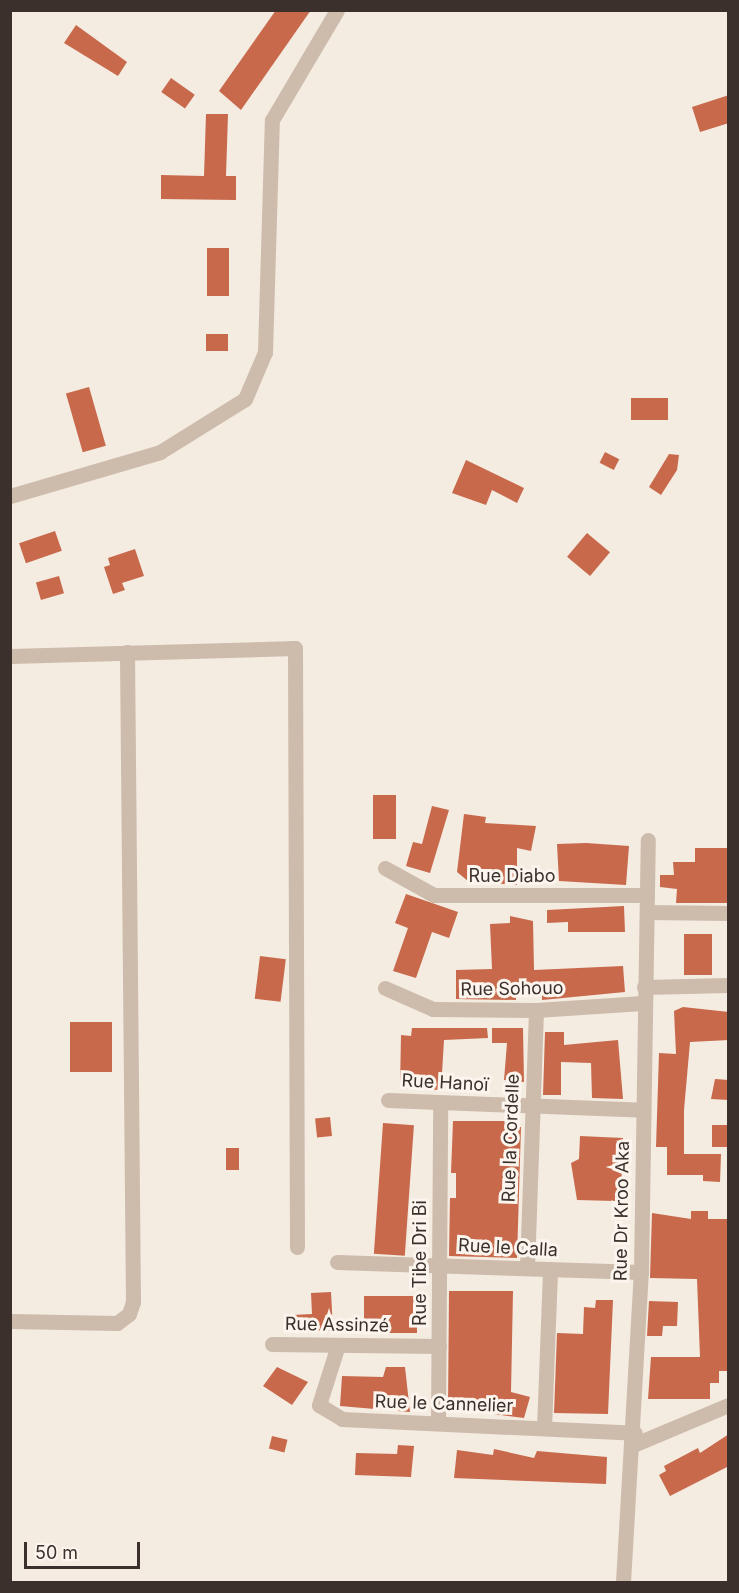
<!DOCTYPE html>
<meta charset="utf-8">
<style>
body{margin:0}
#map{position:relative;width:739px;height:1593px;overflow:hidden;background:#f4ebe1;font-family:Inter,sans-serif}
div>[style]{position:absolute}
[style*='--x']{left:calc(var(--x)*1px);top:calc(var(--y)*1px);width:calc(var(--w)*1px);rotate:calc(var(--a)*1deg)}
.building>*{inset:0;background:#c8694b;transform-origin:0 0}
.street>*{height:15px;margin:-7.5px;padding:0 7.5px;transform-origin:7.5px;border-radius:7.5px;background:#cdbbac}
span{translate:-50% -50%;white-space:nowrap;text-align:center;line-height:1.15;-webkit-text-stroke:6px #fbf5ee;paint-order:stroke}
.street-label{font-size:18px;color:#3b302b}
.frame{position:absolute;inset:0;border:12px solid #3b302b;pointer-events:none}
.scale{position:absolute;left:24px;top:1542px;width:116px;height:27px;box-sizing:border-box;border:3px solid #3b302b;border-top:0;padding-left:8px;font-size:18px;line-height:21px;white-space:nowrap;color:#3b302b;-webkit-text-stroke:4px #fbf5ee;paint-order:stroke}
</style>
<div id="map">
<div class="building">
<i style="clip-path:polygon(276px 10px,311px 10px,241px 110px,219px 91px)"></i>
<i style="clip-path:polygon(76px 25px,127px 62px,118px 76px,64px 43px)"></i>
<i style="left:171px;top:78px;width:29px;height:17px;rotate:35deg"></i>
<i style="clip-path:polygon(729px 95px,729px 123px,700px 132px,692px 107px)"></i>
<i style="clip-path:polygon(206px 114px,228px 114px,226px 176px,236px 176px,236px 200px,161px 199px,161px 175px,204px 176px)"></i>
<i style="left:207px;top:248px;width:22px;height:48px"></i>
<i style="left:206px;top:334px;width:22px;height:17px"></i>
<i style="left:89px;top:387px;width:61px;height:24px;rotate:74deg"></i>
<i style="left:631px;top:398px;width:37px;height:22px"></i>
<i style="left:605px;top:452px;width:16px;height:12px;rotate:27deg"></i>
<i style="clip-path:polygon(669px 454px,679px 455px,677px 470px,661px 495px,649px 487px)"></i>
<i style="clip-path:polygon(466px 460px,524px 488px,517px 503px,492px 490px,486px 505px,452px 493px)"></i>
<i style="left:55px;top:531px;width:21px;height:38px;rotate:71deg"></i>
<i style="left:587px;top:533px;width:30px;height:31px;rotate:40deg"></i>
<i style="clip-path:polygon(135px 549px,144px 576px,122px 583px,125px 590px,113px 594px,104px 567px,110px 565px,108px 558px)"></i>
<i style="left:59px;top:576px;width:18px;height:24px;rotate:74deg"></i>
<i style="left:373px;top:795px;width:23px;height:44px"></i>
<i style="clip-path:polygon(432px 806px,449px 810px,430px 873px,406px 866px,413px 842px,422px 844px)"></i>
<i style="clip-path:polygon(464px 814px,486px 817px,485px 823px,536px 826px,531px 851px,517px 848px,517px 885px,468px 881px,457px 872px)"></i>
<i style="clip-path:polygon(586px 843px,629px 846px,626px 885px,559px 881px,557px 844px)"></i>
<i style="clip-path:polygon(695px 848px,728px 848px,729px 903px,676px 903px,677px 889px,660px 887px,660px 875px,674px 875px,673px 862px,695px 862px)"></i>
<i style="clip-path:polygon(406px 894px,458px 912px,449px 938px,432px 932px,416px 978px,393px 971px,408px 928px,395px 923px)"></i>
<i style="clip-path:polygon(624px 906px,625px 932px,568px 932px,568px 922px,547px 923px,547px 910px)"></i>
<i style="clip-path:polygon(510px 916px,533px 921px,534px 970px,623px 966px,625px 992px,542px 1000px,542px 988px,516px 989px,516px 1000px,456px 999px,456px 970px,492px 969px,490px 924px,510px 923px)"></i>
<i style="left:684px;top:934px;width:28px;height:41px"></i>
<i style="left:260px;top:956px;width:26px;height:43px;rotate:7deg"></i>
<i style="clip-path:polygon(683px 1007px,729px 1012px,729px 1040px,690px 1042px,684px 1110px,684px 1154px,721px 1154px,720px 1182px,703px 1181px,703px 1175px,667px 1175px,667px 1147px,656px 1147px,659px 1053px,676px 1054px,674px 1011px)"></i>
<i style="left:70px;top:1022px;width:42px;height:50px"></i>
<i style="clip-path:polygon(412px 1028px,487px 1028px,488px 1038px,444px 1040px,441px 1090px,400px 1088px,401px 1035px,411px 1036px)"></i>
<i style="clip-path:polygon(492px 1028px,523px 1028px,524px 1082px,504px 1080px,507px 1043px,492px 1043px)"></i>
<i style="clip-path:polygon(545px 1032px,564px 1032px,564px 1045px,618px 1040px,623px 1099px,592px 1098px,591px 1063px,561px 1062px,561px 1095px,543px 1095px)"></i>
<i style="clip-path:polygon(715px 1079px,729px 1080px,729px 1100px,711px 1099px)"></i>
<i style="left:330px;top:1117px;width:19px;height:15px;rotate:84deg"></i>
<i style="clip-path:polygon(453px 1121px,514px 1121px,514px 1127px,521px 1127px,517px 1258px,449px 1256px,450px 1198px,456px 1198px,456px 1173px,451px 1173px)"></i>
<i style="left:383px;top:1123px;width:31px;height:131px;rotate:4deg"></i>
<i style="left:712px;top:1125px;width:17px;height:22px"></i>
<i style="clip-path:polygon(580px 1136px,623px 1138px,621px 1193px,616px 1193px,615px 1201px,577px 1200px,571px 1163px,579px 1159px)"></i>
<i style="left:226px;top:1148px;width:13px;height:22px"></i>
<i style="clip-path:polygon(691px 1211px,708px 1211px,708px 1219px,729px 1219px,727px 1371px,719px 1371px,719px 1383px,710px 1383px,710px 1399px,648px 1399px,651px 1357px,700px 1357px,697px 1279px,650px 1278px,652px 1213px,691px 1219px)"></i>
<i style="clip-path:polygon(449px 1291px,513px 1291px,511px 1392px,530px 1397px,524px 1418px,448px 1408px)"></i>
<i style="clip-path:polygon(331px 1292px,333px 1330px,294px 1332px,293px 1315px,312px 1314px,311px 1293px)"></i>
<i style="left:364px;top:1296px;width:53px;height:37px"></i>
<i style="clip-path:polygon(596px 1300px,613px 1300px,608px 1414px,554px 1413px,557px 1333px,583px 1334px,584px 1307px,595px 1308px)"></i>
<i style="clip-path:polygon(649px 1301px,678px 1302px,677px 1326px,663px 1326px,662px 1336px,647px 1336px)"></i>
<i style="clip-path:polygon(277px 1367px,308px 1382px,292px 1405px,263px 1386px)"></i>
<i style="clip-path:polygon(386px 1367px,405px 1367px,410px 1412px,340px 1406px,342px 1376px,383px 1377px)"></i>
<i style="clip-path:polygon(729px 1434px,729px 1466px,670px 1496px,659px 1475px,666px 1471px,664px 1466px,698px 1448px,700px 1453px)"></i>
<i style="left:272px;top:1436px;width:16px;height:13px;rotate:14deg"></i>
<i style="clip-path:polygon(398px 1445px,414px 1446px,411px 1477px,355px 1475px,356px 1453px,397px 1454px)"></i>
<i style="clip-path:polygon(494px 1449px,534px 1458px,537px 1451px,607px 1457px,606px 1484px,454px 1478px,457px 1450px,493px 1455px)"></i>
</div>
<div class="street">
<i style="--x:10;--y:496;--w:156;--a:-16.3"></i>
<i style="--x:160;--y:452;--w:100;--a:-31.9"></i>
<i style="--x:245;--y:399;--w:51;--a:-66.9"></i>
<i style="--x:265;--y:352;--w:232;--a:-88.3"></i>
<i style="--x:272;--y:120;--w:128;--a:-59.4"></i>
<i style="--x:10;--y:656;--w:285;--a:-1.6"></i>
<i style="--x:295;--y:648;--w:599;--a:89.81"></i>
<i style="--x:385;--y:868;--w:56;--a:28.9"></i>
<i style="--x:434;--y:895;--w:213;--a:0"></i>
<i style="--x:647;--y:912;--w:81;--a:0.7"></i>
<i style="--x:644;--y:987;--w:84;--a:-1.4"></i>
<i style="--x:385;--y:988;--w:52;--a:23.6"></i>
<i style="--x:433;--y:1009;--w:103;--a:0.6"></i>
<i style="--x:536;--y:1010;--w:107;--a:-3.7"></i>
<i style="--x:388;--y:1100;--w:255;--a:2.2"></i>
<i style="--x:337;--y:1262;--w:304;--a:1.9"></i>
<i style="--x:527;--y:1268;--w:258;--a:-88"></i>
<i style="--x:10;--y:1321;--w:107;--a:1.1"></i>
<i style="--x:117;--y:1323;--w:15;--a:-37"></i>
<i style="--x:129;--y:1314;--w:13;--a:-72"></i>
<i style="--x:133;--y:1302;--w:650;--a:-90.53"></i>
<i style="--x:272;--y:1344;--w:167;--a:0.7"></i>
<i style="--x:338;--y:1345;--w:63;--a:107.6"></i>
<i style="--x:319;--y:1405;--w:27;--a:31"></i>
<i style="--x:342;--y:1419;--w:293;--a:2.7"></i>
<i style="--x:438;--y:1422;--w:319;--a:-89.6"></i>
<i style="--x:544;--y:1428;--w:159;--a:-87.8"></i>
<i style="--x:633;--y:1445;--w:103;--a:-22.8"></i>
<i style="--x:623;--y:1582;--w:311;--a:-86.7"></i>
<i style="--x:641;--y:1272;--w:432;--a:-89.1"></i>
</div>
<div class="street-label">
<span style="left:512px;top:876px">Rue Diabo</span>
<span style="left:512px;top:989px;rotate:-1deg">Rue Sohouo</span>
<span style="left:445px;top:1083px;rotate:3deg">Rue Hanoï</span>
<span style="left:511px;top:1138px;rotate:-88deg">Rue la Cordelle</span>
<span style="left:622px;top:1211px;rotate:-89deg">Rue Dr Kroo Aka</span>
<span style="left:508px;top:1248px;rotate:3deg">Rue le Calla</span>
<span style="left:420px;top:1263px;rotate:-90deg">Rue Tibe Dri Bi</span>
<span style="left:337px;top:1325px;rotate:1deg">Rue Assinzé</span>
<span style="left:444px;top:1404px;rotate:2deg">Rue le Cannelier</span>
</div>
<div class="frame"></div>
<div class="scale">50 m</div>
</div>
